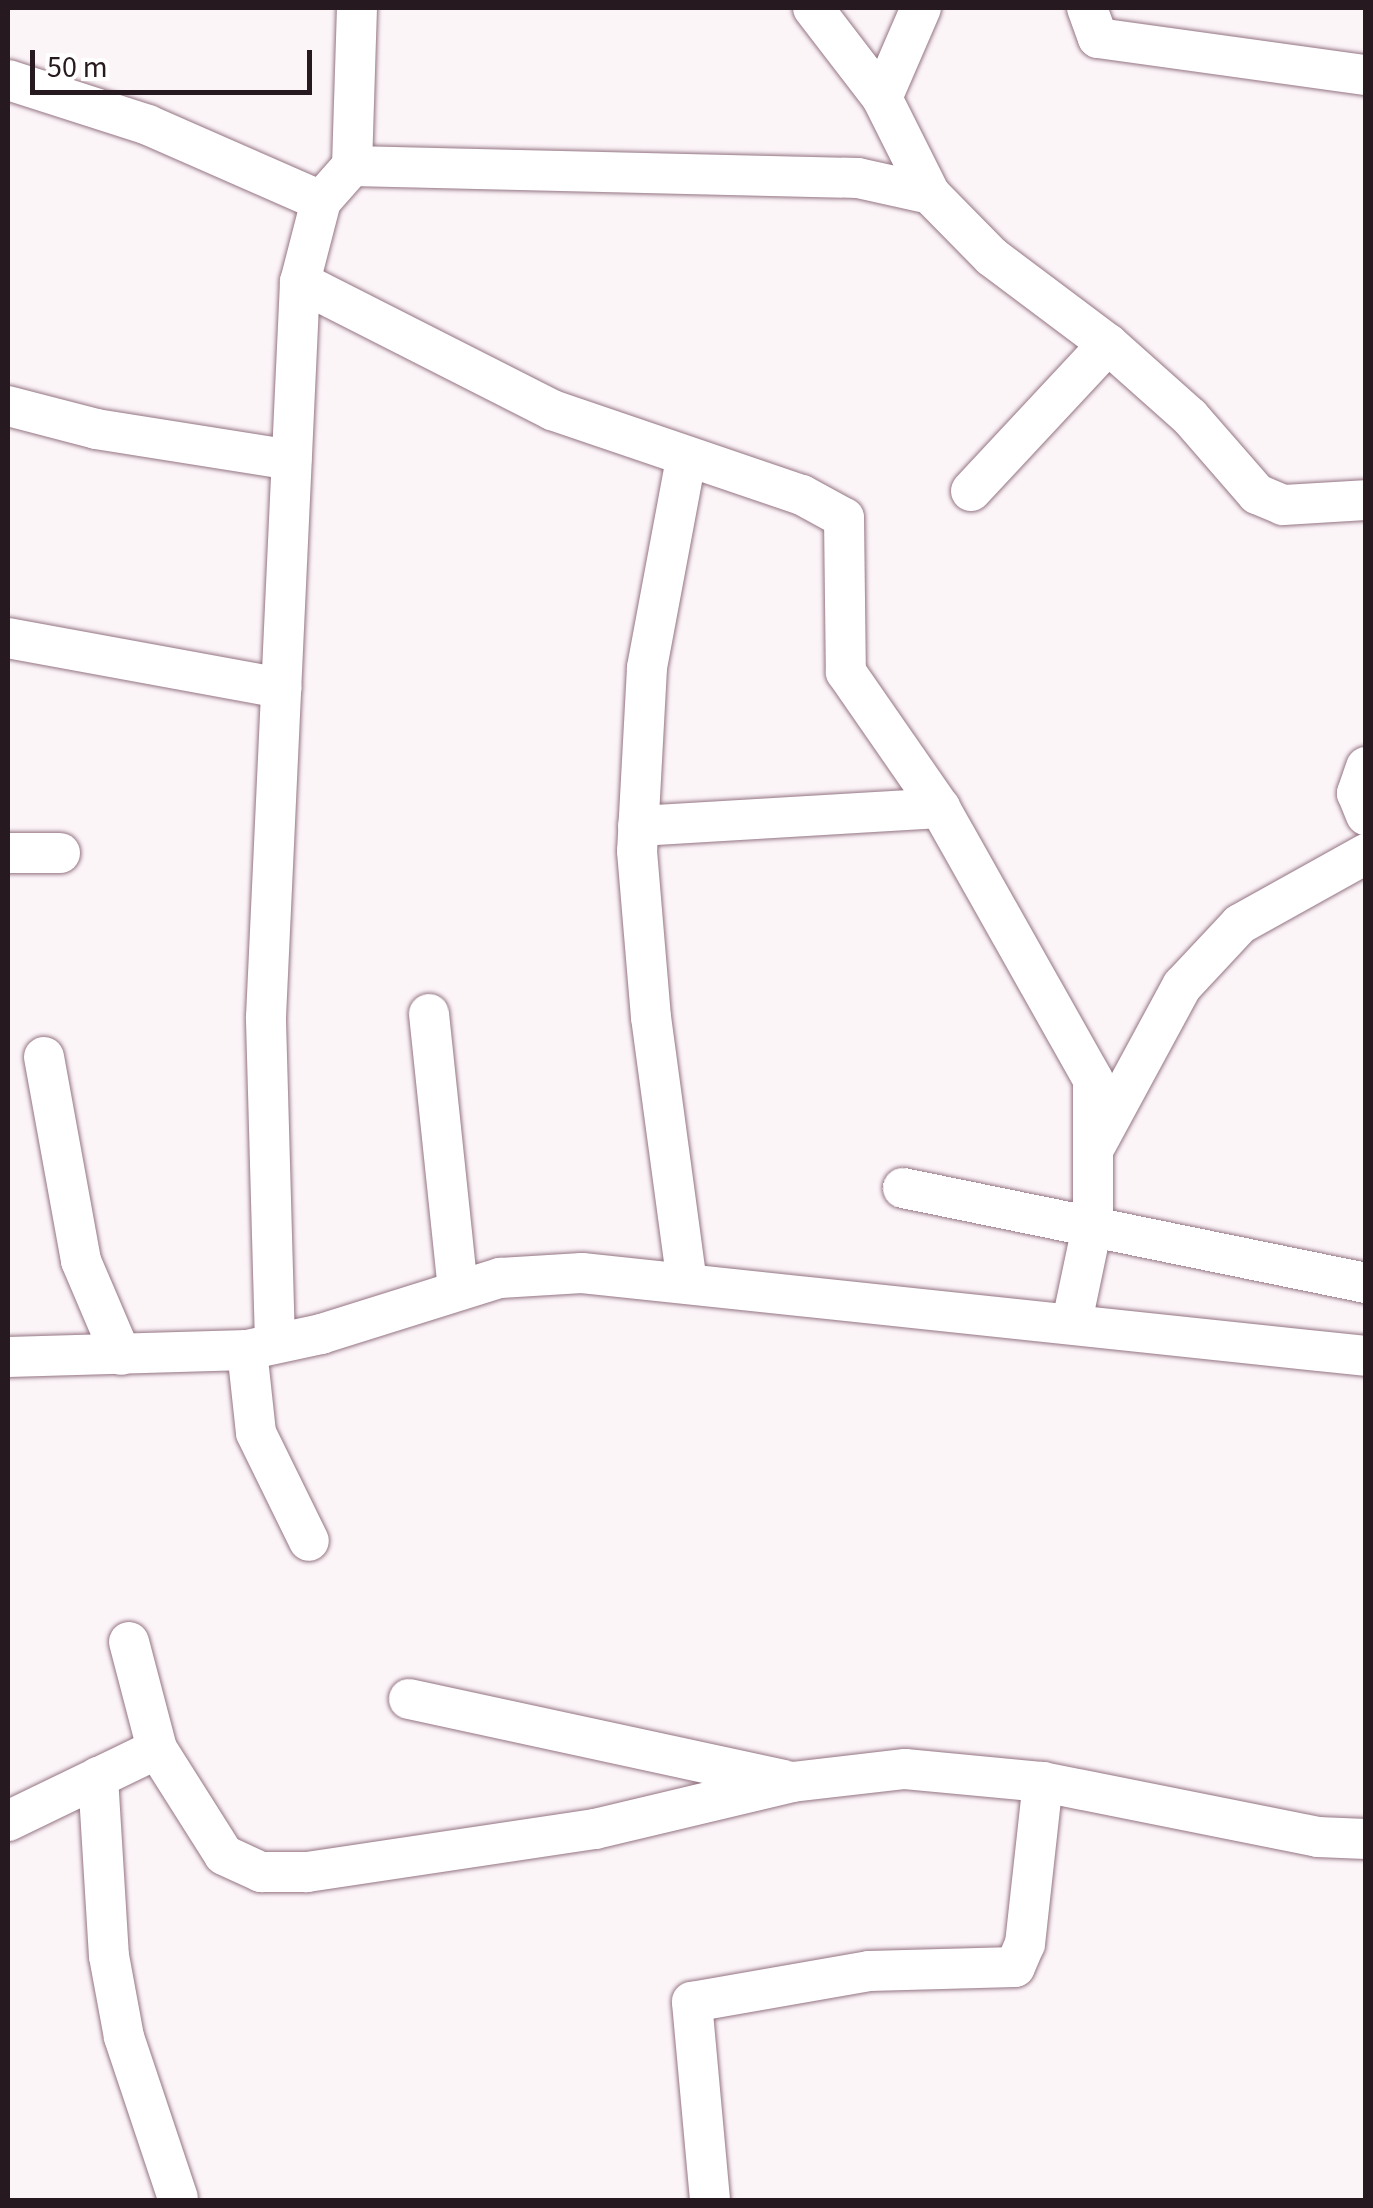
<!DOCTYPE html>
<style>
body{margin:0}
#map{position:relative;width:1373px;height:2208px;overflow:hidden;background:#fcf5f8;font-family:"Source Sans 3",sans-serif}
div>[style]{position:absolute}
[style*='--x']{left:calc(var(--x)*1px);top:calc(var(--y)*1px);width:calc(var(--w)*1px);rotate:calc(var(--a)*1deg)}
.roads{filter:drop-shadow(0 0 2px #947483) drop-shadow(0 0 2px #947483)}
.minor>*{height:40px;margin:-20px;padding:0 20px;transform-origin:20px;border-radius:20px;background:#fff}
span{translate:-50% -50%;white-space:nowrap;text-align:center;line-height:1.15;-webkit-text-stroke:8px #fff;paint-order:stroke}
.frame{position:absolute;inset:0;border:10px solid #26191f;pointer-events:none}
.scale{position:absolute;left:30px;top:50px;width:282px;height:45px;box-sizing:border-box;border:5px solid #26191f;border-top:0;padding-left:12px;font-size:30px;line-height:35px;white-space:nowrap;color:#26191f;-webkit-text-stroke:8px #fff;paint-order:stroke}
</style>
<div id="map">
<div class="roads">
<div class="minor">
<i style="--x:813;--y:8;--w:113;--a:52.5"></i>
<i style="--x:882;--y:98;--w:107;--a:63.4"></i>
<i style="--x:930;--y:194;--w:88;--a:45.5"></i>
<i style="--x:992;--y:257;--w:145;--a:36.9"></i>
<i style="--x:1108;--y:344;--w:110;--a:41.7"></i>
<i style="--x:1190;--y:417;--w:102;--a:49"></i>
<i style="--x:1257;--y:494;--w:28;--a:23"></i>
<i style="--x:1283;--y:505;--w:83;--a:-3.4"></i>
<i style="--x:1087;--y:8;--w:32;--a:70"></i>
<i style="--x:1098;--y:38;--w:271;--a:7.9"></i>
<i style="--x:8;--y:80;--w:147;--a:17.8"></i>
<i style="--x:148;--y:125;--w:189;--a:23.7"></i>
<i style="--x:882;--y:98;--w:98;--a:-66.6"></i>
<i style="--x:352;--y:166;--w:158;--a:-88.2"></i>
<i style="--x:300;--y:282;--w:283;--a:26.9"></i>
<i style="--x:552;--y:410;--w:264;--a:18.8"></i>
<i style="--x:802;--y:495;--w:48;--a:28.7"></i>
<i style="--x:844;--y:518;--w:154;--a:89.3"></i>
<i style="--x:846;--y:672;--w:165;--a:55.3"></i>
<i style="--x:940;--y:808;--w:312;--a:60.6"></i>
<i style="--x:1093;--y:1080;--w:142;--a:90"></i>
<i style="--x:1093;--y:1222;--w:102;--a:101.9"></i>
<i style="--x:8;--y:406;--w:91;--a:14.6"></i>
<i style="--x:96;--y:429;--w:198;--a:9"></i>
<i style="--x:686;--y:459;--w:213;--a:100.6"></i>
<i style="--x:647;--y:668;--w:183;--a:93.1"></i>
<i style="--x:637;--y:851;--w:167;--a:85.2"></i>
<i style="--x:651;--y:1017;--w:269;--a:82.3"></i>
<i style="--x:971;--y:491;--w:201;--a:-47"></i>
<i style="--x:8;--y:638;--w:278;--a:10.4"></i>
<i style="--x:1366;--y:767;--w:28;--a:109"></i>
<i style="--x:1357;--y:793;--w:24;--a:68"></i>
<i style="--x:638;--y:826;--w:303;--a:-3.4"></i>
<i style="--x:8;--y:853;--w:52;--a:0"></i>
<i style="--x:429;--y:1014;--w:277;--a:84"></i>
<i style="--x:44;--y:1057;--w:207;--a:79.7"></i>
<i style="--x:81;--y:1261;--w:102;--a:66.9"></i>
<i style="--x:1097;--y:1143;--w:179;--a:-61.6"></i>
<i style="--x:1182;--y:986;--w:85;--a:-46.9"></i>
<i style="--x:1240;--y:924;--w:144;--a:-29.1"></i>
<i style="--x:903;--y:1188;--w:473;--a:11.6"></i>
<i style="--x:275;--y:1343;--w:326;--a:-91.6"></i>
<i style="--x:266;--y:1017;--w:736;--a:-87.35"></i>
<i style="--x:300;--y:282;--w:84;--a:-75.5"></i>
<i style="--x:321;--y:201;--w:47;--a:-48.5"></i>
<i style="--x:352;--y:166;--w:506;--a:1.36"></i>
<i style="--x:858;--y:178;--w:74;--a:12.5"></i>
<i style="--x:247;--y:1350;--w:83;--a:83.8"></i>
<i style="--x:256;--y:1433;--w:120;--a:63.9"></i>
<i style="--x:8;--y:1357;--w:239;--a:-1.7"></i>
<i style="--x:247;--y:1350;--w:76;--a:-12.2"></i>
<i style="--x:321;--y:1334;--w:188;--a:-17.4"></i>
<i style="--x:500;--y:1278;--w:82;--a:-3.5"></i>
<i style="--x:582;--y:1273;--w:788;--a:6.04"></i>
<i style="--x:129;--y:1642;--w:111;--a:75.3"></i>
<i style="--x:157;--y:1749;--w:125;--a:57.7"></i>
<i style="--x:224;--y:1855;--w:41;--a:24.7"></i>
<i style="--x:261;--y:1872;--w:46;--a:0"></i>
<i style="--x:307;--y:1872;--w:291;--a:-8.5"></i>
<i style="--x:595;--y:1829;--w:203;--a:-13.4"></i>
<i style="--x:792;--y:1782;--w:114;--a:-6.6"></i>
<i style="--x:905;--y:1769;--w:139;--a:5.4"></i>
<i style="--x:1043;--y:1782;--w:280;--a:11.3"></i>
<i style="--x:1318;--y:1837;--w:48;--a:2.4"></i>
<i style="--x:409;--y:1699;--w:384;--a:12.2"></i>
<i style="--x:98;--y:1777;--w:179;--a:86.5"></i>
<i style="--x:109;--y:1956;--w:82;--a:79.5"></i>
<i style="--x:124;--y:2037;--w:170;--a:71.5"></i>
<i style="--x:8;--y:1821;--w:165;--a:-25.8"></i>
<i style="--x:710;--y:2200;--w:199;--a:-95.2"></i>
<i style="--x:692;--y:2002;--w:180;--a:-9.9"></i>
<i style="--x:869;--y:1971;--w:146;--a:-1.6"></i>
<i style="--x:1015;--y:1967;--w:25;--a:-67"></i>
<i style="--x:1025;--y:1944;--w:163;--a:-83.7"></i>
</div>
</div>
<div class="frame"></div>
<div class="scale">50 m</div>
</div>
